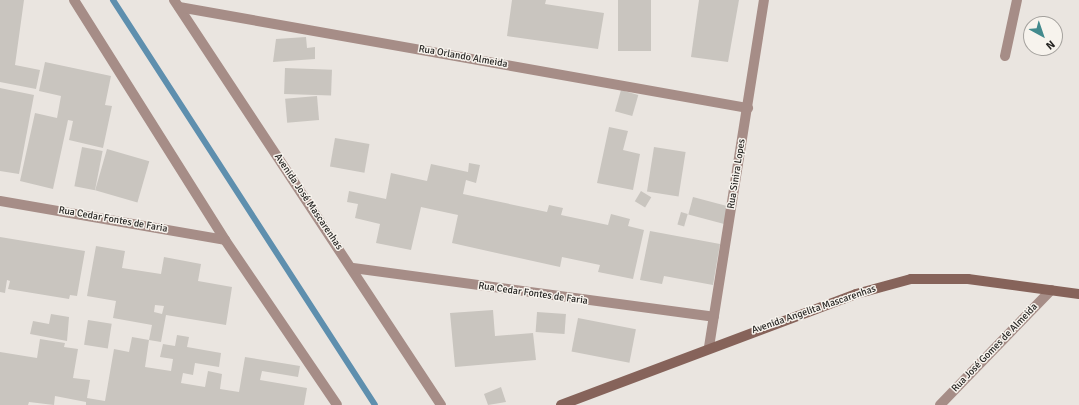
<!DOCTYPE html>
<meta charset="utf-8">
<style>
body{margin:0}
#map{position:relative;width:1079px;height:405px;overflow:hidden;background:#eae5e0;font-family:Signika,sans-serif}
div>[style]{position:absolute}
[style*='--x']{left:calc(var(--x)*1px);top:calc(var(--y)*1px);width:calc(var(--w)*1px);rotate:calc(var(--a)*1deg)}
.stream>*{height:6px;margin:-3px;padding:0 3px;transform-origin:3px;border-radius:3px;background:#5e8fae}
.building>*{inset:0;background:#c9c5bf;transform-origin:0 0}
.lane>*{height:10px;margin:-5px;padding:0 5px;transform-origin:5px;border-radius:5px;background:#a68d87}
.street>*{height:10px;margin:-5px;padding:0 5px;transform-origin:5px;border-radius:5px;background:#a68d87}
.secondary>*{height:10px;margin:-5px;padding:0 5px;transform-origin:5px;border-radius:5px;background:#86635a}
span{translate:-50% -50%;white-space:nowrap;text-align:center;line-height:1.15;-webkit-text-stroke:3px #f7f3ed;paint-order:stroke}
.street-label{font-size:10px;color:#272624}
.north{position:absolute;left:1023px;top:16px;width:40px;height:40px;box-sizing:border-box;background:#f7f3ed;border:1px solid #a4a19d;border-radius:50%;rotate:140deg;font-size:11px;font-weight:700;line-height:16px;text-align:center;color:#272624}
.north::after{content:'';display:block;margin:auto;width:14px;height:18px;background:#428a8d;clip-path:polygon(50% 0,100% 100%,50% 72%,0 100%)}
</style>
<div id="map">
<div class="stream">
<i style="--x:113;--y:0;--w:482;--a:57.1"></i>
</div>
<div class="building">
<i style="clip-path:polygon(0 0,24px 0,15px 65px,40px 70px,36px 89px,0 82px)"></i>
<i style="clip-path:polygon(512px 0,546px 0,545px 4px,604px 13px,598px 49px,507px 36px)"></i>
<i style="left:618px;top:0;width:33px;height:51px"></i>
<i style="clip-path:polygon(699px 0,739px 0,728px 62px,691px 57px)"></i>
<i style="clip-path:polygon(306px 37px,307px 48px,315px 47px,315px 59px,273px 62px,276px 39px)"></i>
<i style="clip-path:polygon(45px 62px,111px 76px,105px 105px,112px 106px,103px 148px,69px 140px,73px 121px,68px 120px,53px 189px,20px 181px,35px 113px,57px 118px,61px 96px,39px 91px)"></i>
<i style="left:285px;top:68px;width:47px;height:26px;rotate:2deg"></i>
<i style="clip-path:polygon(0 88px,34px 95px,19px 174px,0 171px)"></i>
<i style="left:621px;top:90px;width:18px;height:22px;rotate:16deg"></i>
<i style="left:317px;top:96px;width:24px;height:32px;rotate:85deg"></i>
<i style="clip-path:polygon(609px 127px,628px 131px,623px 150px,640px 154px,633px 190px,597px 183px)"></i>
<i style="left:335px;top:138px;width:35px;height:29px;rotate:10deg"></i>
<i style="left:82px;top:147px;width:21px;height:40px;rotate:11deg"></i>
<i style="left:654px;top:147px;width:32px;height:45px;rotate:9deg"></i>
<i style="left:107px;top:149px;width:44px;height:43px;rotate:16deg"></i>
<i style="clip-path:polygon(469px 163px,480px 165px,476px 183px,466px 180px,463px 194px,547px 212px,549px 205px,563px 208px,561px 215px,608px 225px,611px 214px,630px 219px,628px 226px,644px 230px,633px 279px,598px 272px,600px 265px,562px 257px,560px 267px,452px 243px,458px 215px,421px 207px,411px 250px,376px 243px,380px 224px,355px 218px,358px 204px,347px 202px,349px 191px,386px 199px,391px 173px,427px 181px,431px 164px,468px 172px)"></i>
<i style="left:641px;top:191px;width:12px;height:12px;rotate:31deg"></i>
<i style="left:693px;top:197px;width:39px;height:18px;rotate:15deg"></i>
<i style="left:681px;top:212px;width:7px;height:13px;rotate:16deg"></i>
<i style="clip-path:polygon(650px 231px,720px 244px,713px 285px,664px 276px,662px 284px,640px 280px)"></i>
<i style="clip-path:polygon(0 237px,85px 251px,77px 296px,70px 295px,69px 299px,8px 289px,10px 281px,7px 280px,5px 293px,0 292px)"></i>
<i style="clip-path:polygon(evenodd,96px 246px,125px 251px,122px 268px,161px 274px,164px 257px,201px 264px,198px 281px,232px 287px,226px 325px,166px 315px,161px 342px,149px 340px,152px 325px,113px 318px,116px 301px,87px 296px,96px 246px,155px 305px,164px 306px,162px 314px,154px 312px,155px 305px)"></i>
<i style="clip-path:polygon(493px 310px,495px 336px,533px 333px,536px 360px,455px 367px,450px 313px)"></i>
<i style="left:537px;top:312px;width:29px;height:20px;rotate:4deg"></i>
<i style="clip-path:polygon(51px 314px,69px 317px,67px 341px,30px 334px,33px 321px,49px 324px)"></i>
<i style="left:578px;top:318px;width:59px;height:34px;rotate:11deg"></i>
<i style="left:88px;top:320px;width:24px;height:25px;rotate:9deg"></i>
<i style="clip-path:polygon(177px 335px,189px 337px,187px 347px,221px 353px,219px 367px,195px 363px,193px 375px,183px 373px,181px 383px,205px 387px,208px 371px,222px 374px,220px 389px,239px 392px,245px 357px,300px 366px,298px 377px,262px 371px,260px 380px,307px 388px,304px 405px,86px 405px,86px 402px,55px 396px,54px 405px,29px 402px,28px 405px,0 405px,0 352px,37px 358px,40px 339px,65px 343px,64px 347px,78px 349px,73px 378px,90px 380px,87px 398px,105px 401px,114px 349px,129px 352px,132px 337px,149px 340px,145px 367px,171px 371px,173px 359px,160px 357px,163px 344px,175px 346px)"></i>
<i style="clip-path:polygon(501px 387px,506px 402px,488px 405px,484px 394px)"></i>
</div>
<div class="lane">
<i style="--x:1005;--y:56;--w:57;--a:-77.9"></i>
</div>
<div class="street">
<i style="--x:74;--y:0;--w:284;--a:57.8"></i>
<i style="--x:225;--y:240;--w:199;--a:55.8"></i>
<i style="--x:174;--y:0;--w:485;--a:56.6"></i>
<i style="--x:179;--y:7;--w:578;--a:10.07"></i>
<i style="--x:0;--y:201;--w:228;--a:9.8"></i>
<i style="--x:353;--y:268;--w:364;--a:7.7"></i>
<i style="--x:709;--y:347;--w:351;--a:-81"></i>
<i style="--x:940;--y:405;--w:160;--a:-46"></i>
</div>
<div class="secondary">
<i style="--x:561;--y:405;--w:315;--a:-20.6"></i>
<i style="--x:856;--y:294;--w:57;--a:-15.3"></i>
<i style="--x:911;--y:279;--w:57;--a:0"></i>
<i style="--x:968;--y:279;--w:112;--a:7.7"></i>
</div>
<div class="street-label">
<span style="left:463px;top:57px;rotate:10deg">Rua Orlando Almeida</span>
<span style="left:737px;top:174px;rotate:-81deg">Rua Sinira Lopes</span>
<span style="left:308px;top:202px;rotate:56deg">Avenida José Mascarenhas</span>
<span style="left:113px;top:220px;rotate:10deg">Rua Cedar Fontes de Faria</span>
<span style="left:533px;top:294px;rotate:8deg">Rua Cedar Fontes de Faria</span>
<span style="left:814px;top:310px;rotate:-19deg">Avenida Angelita Mascarenhas</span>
<span style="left:995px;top:348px;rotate:-46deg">Rua José Gomes de Almeida</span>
</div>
<div class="north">N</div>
</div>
